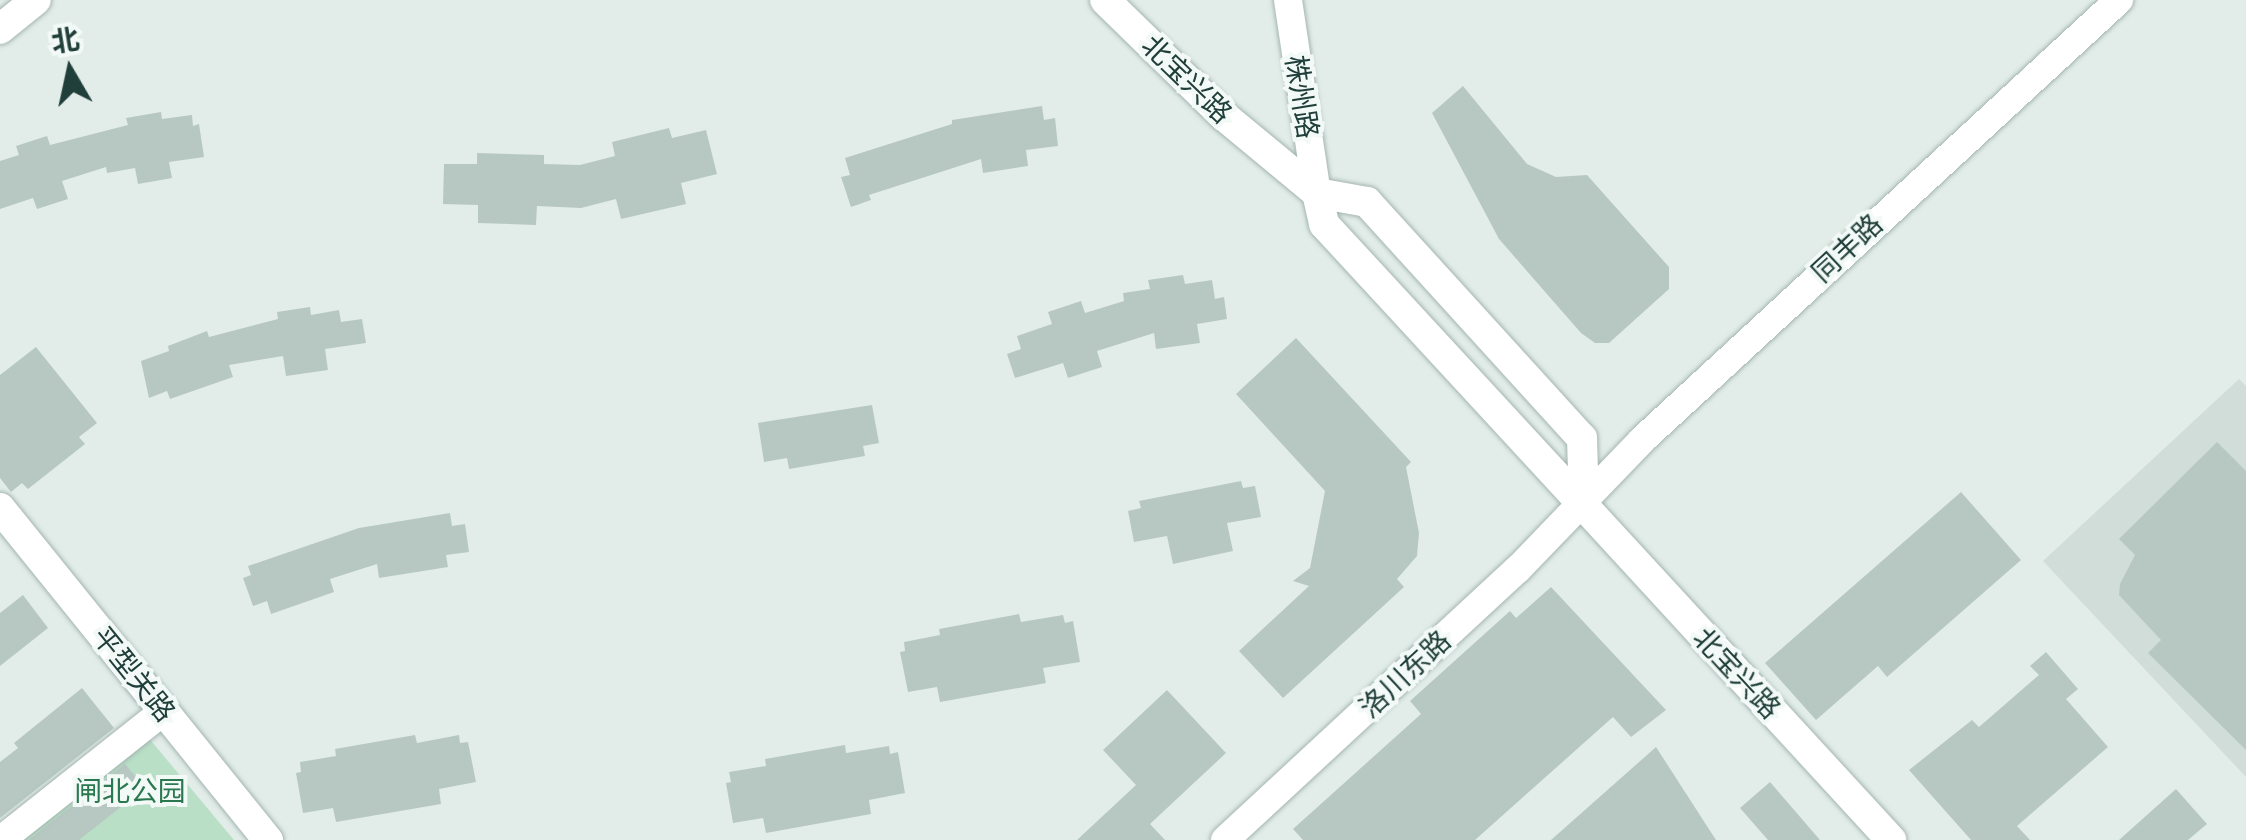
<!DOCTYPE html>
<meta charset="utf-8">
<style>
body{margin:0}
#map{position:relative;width:2246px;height:840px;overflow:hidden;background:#e2ede9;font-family:Quicksand,"Noto Sans SC",sans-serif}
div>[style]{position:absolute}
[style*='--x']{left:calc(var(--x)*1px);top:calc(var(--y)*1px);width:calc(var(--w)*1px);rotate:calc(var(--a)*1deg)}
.built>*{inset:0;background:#d0ddd8}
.green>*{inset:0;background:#b9dfc7}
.building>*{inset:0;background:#b7c8c2}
.roads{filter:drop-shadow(0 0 2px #a4b5b1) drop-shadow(0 0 2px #a4b5b1)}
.minor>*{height:28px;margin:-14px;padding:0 14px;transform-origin:14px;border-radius:14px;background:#fff}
.tertiary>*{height:30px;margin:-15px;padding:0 15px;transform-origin:15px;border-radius:15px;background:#fff}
span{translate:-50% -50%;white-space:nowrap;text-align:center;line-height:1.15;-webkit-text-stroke:8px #f2f9f6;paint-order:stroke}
.street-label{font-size:28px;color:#213f3a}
.park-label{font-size:28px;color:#29784f}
.north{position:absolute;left:20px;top:20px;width:100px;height:100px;-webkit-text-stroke:8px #f2f9f6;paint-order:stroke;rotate:351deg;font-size:28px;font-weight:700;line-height:40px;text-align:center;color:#213f3a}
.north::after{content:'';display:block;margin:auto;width:35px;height:45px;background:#213f3a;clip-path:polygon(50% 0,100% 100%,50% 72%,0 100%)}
</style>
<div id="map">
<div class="built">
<i style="clip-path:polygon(2239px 379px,2246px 386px,2246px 777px,2043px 561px)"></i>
</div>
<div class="green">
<i style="clip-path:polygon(137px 724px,234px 840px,0 840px)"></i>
</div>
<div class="building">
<i style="clip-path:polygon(1463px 86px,1527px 164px,1556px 177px,1587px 175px,1669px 267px,1669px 289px,1609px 343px,1595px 343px,1581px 333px,1499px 239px,1432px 113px)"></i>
<i style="clip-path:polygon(1042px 106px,1044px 120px,1055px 118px,1058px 146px,1026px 150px,1028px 166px,983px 173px,981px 159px,869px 195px,871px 200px,851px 207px,841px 177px,850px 175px,845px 158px,952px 124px,952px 120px)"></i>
<i style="clip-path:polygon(161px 112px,162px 119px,192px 115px,193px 126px,199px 124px,204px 157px,169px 162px,172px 178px,138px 184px,135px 168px,107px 173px,106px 167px,62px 181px,68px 199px,37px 209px,33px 198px,0 209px,0 161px,19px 155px,16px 146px,47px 136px,50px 145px,128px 125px,126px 118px)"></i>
<i style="clip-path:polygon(669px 128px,672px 138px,706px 130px,717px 174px,681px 183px,686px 204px,621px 219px,616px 199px,581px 208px,537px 206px,536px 225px,478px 223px,478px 205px,443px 204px,444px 164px,477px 164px,477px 153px,544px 155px,544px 164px,580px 165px,615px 156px,612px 142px)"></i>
<i style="clip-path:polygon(1183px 275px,1185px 284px,1212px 280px,1215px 299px,1224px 297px,1227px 319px,1197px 324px,1200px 343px,1156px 349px,1154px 333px,1097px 351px,1102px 367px,1068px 378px,1063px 363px,1015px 378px,1007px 354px,1021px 349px,1017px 336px,1052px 324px,1048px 312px,1081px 301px,1085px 313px,1124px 301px,1123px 293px,1150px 289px,1148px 280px)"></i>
<i style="clip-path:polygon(310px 307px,311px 315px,339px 310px,341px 322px,362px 319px,366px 343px,325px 349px,328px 370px,286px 376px,283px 356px,229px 365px,233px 377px,170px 399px,167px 391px,149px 398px,141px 361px,169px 351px,168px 346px,207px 331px,209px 337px,278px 319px,277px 312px)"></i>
<i style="clip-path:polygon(1296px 338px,1411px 462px,1406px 467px,1419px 533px,1417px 556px,1397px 579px,1404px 587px,1283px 698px,1239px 651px,1309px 586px,1293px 581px,1310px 568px,1325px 491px,1236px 394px)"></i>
<i style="clip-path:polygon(36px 347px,97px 423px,79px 437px,85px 444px,28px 489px,22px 483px,11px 492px,0 478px,0 375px)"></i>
<i style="clip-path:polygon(872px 405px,879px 443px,863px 446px,865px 456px,789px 469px,787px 458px,764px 462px,758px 423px)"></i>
<i style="clip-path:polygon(2217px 442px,2246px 471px,2246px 750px,2148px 653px,2161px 640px,2119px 595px,2120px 584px,2135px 555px,2119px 539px)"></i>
<i style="clip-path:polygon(1241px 481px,1243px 488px,1255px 486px,1261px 517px,1227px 523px,1233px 551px,1173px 564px,1167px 536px,1134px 542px,1128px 511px,1141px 508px,1139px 501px)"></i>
<i style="clip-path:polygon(1961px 492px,2021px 560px,1887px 677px,1878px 666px,1816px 720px,1765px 663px)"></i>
<i style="clip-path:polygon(450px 513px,452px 526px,465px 524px,469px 552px,446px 555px,448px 567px,379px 578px,377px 564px,330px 579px,334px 592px,271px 614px,267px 601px,253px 606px,243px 578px,251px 575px,248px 566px,359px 528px)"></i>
<i style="clip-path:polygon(1551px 587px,1666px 710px,1631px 737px,1613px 717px,1475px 840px,1303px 840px,1293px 829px,1421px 714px,1410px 701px,1510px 611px,1516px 618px)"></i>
<i style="clip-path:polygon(23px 595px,48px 628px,0 666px,0 613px)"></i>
<i style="clip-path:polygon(1019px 614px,1021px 622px,1063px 615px,1065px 623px,1073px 621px,1080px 662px,1043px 668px,1046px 683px,940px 702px,937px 687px,908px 692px,900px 652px,905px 651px,904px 642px,940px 635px,939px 629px)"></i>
<i style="clip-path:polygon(2046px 652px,2078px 689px,2066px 699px,2108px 747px,2017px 826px,2030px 840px,1971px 840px,1909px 770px,1972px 720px,1979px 727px,2039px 675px,2030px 666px)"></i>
<i style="clip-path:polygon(82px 688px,114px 728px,0 818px,0 762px,18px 748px,14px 743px)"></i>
<i style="clip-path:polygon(1167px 690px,1226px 753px,1150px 824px,1165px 840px,1077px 840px,1136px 785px,1103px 750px)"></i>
<i style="clip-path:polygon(415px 735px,417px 743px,459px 735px,460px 743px,468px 742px,476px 782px,439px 789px,441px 804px,336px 822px,333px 808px,303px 813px,296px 773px,301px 772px,300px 762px,336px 756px,335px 749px)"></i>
<i style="clip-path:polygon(845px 745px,846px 753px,889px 746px,890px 754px,898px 752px,905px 793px,869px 800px,871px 814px,766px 833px,763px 818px,733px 823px,726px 783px,731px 782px,729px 772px,766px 766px,765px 759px)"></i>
<i style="clip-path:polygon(1656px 747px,1716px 840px,1551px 840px)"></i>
<i style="clip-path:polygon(125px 764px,145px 788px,79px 840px,29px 840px)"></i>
<i style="clip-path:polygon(1770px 782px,1820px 840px,1768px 840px,1740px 808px)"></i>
<i style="clip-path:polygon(2176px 789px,2207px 824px,2188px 840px,2119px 840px)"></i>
</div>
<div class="roads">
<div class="minor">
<i style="--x:1288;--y:0;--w:195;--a:81.5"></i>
<i style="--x:1;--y:840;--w:208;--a:-38.4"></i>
<i style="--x:1225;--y:840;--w:399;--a:-42.8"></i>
<i style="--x:1518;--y:569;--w:179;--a:-46.1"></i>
<i style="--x:1642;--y:440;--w:649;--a:-42.69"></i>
</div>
<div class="tertiary">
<i style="--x:1105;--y:0;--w:166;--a:44.3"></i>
<i style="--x:1224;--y:116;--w:121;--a:39.6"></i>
<i style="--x:1317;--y:193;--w:51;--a:10.2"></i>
<i style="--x:1367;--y:202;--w:319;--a:47.7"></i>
<i style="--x:1582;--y:438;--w:68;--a:88.3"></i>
<i style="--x:1584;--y:506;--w:454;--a:47.4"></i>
<i style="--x:0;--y:29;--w:46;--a:-38.9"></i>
<i style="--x:1317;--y:193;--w:32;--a:77"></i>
<i style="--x:1324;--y:224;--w:384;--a:47.3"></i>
<i style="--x:0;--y:508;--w:427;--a:51.1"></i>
</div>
</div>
<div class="street-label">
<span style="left:1187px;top:79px;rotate:44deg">北宝兴路</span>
<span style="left:1302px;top:97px;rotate:81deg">株州路</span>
<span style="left:1847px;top:248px;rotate:-43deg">同丰路</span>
<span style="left:1737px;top:673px;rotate:47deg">北宝兴路</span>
<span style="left:134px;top:674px;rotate:51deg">平型关路</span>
<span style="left:1405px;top:674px;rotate:-43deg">洛川东路</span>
</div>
<div class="park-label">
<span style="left:130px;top:791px">闸北公园</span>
</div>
<div class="north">北</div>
</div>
